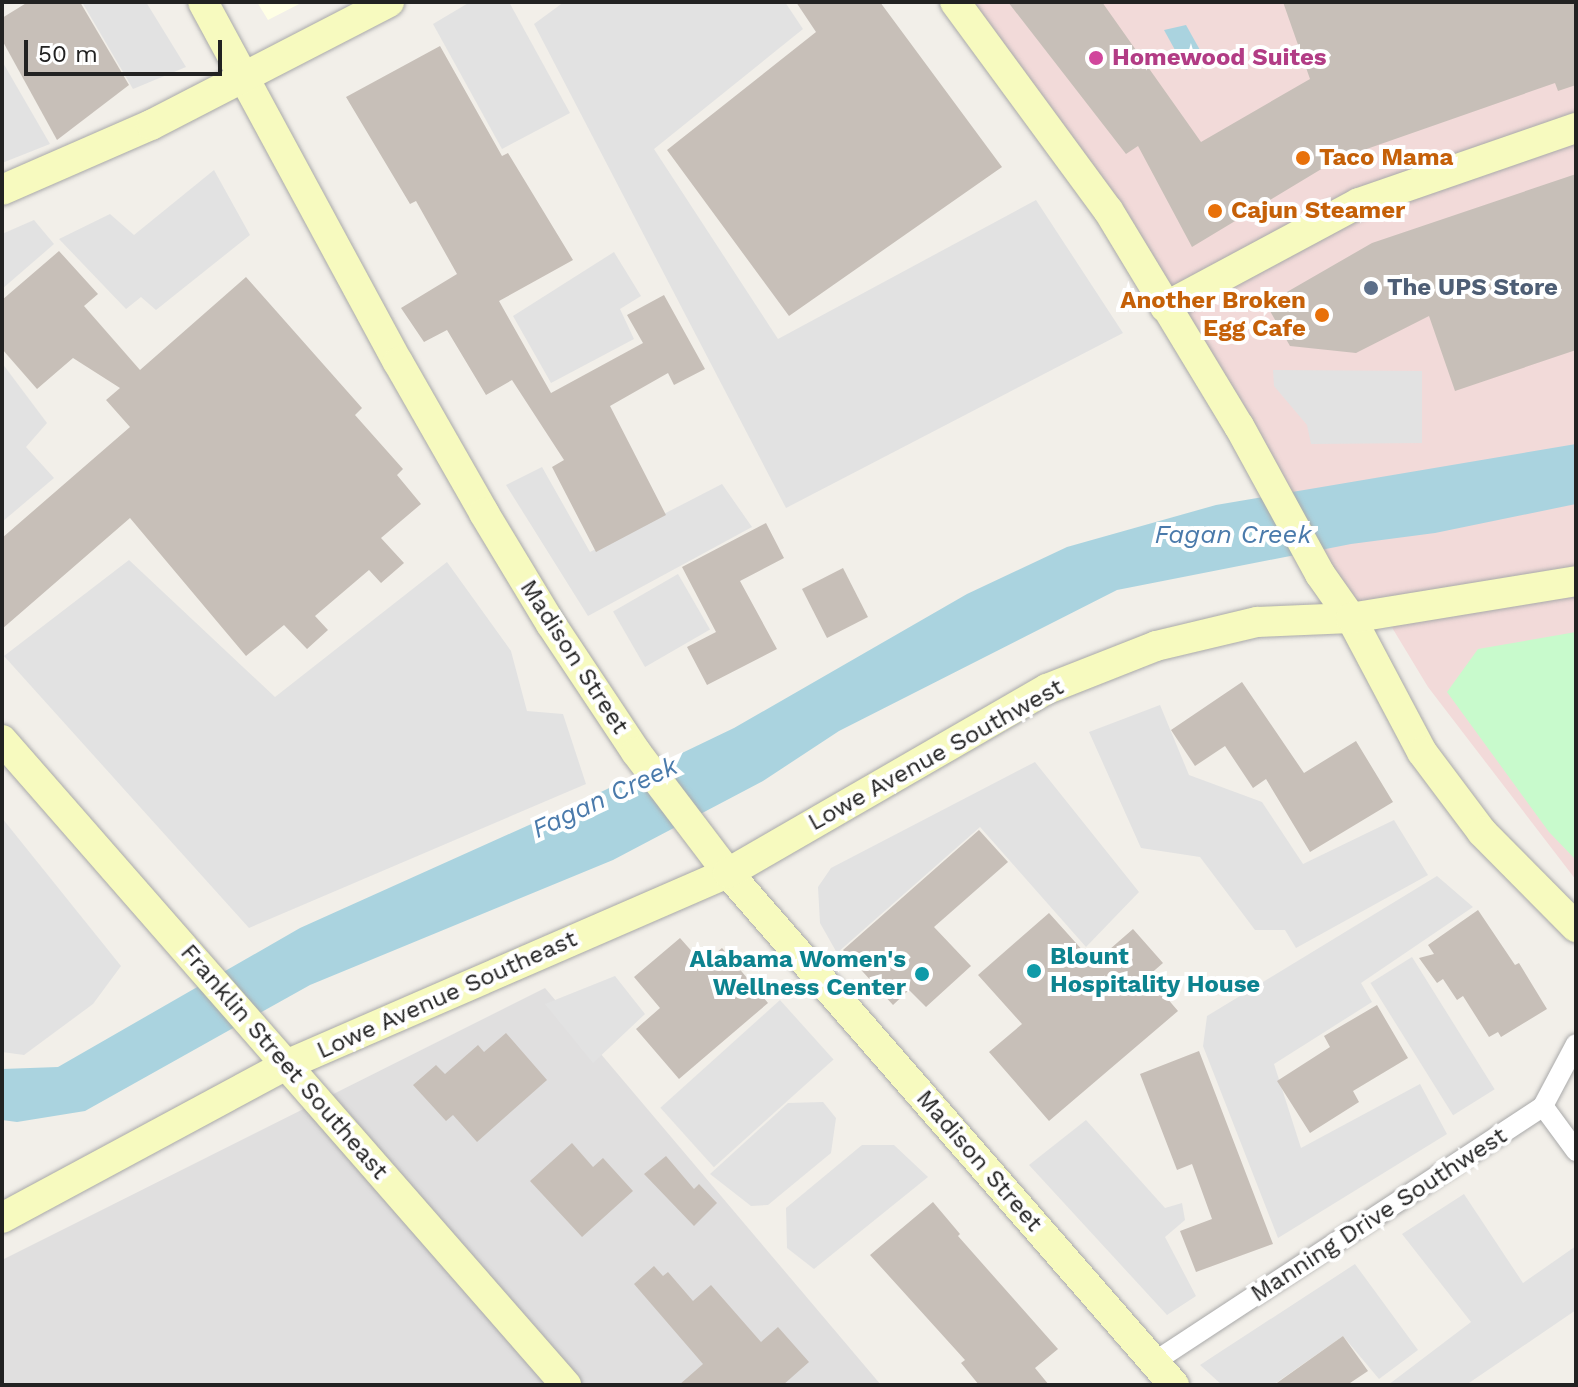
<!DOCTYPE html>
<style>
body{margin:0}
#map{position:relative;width:1578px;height:1387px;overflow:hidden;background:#f2efe9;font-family:"Work Sans",sans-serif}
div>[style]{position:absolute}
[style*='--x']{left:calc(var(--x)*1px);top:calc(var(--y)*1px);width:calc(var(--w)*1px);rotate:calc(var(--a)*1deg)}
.residential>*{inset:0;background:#e0dfdf}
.commercial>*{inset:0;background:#f2dad9}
.education>*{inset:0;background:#ffffe5}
.park>*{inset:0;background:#c8facc}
.parking>*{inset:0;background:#e2e2e2;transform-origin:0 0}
.water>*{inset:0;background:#aad3df}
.building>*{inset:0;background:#c7bfb8;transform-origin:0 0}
.roads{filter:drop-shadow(0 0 2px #a9a9a9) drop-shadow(0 0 2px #a9a9a9)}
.street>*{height:20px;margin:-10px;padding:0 10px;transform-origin:10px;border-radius:10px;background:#fff}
.secondary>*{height:30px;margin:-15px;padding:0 15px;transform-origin:15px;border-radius:15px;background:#f7fabf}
.dots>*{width:22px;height:22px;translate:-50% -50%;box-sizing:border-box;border:4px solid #fff;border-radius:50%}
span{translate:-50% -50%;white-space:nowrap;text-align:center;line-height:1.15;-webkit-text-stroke:8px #fff;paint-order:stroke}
.hotel-label{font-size:24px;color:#b23c85;font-weight:700}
.left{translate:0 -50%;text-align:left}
.food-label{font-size:24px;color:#c56008;font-weight:700}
.right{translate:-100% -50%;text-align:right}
.service-label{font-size:24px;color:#4e5e75;font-weight:700}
.street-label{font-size:24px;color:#222}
.culture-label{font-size:24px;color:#0d838f;font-weight:700}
.water-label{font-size:26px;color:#4a7aab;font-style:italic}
.frame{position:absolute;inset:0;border:4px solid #222;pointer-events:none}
.scale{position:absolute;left:24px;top:40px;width:198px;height:36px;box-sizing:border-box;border:4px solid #222;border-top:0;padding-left:10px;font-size:24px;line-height:28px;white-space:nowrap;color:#222;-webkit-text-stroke:6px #fff;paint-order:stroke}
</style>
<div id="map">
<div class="residential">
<i style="clip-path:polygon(545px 988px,881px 1385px,2px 1385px,2px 1260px)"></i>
</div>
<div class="commercial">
<i style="clip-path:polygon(949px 2px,1576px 2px,1576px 880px,1428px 687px,1382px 611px,1351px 618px,1165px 307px)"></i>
</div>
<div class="education">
<i style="clip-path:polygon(257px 2px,303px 2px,268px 20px)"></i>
</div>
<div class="park">
<i style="clip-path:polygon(1576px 632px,1576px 860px,1549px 832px,1447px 692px,1478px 649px)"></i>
</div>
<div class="parking">
<i style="clip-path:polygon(82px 2px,146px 2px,186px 67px,133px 89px)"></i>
<i style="clip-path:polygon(470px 2px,509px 2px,570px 113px,502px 149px,433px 24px)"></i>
<i style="clip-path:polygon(564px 2px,785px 2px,803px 29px,654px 149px,778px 339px,1036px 200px,1123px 333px,786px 508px,534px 24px)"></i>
<i style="clip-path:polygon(2px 61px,50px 144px,2px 163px)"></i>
<i style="clip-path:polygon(214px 170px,250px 235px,156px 310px,141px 297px,126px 309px,59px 239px,110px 214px,134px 235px)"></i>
<i style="clip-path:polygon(34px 220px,54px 244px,2px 289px,2px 234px)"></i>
<i style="clip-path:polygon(614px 252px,641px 296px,620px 309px,634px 339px,551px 383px,513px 316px)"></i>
<i style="clip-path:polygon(2px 363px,47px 423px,26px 447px,54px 478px,2px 522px)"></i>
<i style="clip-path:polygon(1273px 370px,1422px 371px,1422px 443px,1311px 444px,1307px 425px,1274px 386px)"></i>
<i style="clip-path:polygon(542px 467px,590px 552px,722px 484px,752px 527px,588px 616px,506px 485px)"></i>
<i style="clip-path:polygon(129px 560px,275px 697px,447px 562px,511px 651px,527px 711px,563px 714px,586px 784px,249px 928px,4px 656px)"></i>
<i style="left:678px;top:574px;width:64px;height:75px;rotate:60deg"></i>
<i style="clip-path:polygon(1160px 705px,1189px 775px,1262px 802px,1303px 864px,1394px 820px,1428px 875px,1296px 948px,1285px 930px,1255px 930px,1200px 857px,1141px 848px,1089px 732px)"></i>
<i style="clip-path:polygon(1035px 762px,1139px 892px,1086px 947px,980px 827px,837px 953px,820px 923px,818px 887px,831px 868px)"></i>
<i style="clip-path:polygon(2px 818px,121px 966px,93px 1004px,24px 1055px,2px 1052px)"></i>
<i style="clip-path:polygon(1437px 876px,1473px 907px,1361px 983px,1372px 1002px,1274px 1064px,1301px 1148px,1420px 1084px,1447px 1134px,1278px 1238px,1203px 1046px,1207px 1016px)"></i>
<i style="left:1412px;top:957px;width:156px;height:49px;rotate:58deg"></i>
<i style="clip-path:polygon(615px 976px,645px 1014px,593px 1063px,545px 1004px)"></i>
<i style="left:780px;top:1000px;width:80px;height:161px;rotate:48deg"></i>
<i style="clip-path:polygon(823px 1102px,836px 1118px,831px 1153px,768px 1205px,751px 1206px,710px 1174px,788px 1103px)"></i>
<i style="clip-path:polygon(1086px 1120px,1165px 1208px,1182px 1203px,1185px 1220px,1165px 1237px,1196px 1296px,1167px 1315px,1029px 1165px)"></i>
<i style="clip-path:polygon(862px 1145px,894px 1145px,928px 1177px,814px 1269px,787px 1248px,786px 1208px)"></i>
<i style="clip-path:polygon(1464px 1194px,1523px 1283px,1576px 1246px,1576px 1310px,1466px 1385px,1388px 1385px,1471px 1322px,1402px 1234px)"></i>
<i style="clip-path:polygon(1355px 1264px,1418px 1350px,1379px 1379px,1343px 1336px,1273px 1385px,1222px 1385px,1200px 1365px)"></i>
</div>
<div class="water">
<i style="clip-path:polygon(1186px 25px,1205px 59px,1186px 70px,1164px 30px)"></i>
<i style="clip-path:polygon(1576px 444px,1576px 504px,1435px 533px,1351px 544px,1117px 590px,839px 731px,763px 781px,613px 860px,310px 985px,85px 1111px,17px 1122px,2px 1120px,2px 1069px,58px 1067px,300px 928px,578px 803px,734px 728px,967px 594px,1067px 547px,1216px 505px)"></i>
</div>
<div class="building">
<i style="clip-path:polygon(28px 2px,80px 2px,129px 85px,57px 140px,2px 40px,2px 18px)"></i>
<i style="clip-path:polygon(796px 2px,880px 2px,1002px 167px,789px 316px,667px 150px,816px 32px)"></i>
<i style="clip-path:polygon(1008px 2px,1102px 2px,1201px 142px,1310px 79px,1283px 2px,1576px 2px,1576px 85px,1558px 91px,1555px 83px,1338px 159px,1192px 247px,1138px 146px,1126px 154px)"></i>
<i style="clip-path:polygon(440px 46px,502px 156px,508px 153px,573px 260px,499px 301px,551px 393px,643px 343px,627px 315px,664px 295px,705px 369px,674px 385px,668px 373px,610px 406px,666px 515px,596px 552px,552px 467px,564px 460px,512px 380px,486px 395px,447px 330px,424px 342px,401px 308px,457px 274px,416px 201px,410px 204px,346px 97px)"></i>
<i style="clip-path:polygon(1576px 174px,1576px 350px,1455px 391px,1429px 316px,1356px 353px,1290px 346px,1266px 304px,1372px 243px)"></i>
<i style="clip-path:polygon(59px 251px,98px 294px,84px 306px,140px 370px,246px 277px,362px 408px,355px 415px,403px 469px,397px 475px,421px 504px,381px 538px,404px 563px,381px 583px,369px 570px,315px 616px,328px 630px,307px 649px,284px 625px,246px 656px,130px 518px,2px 629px,2px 538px,130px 427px,106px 400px,120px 388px,73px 358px,37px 389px,2px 349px,2px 300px)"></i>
<i style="clip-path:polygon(766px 523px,784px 558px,740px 581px,777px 649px,707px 685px,687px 647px,716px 632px,682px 567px)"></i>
<i style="left:843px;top:568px;width:55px;height:46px;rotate:63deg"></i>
<i style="clip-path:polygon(1242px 682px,1304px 773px,1356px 741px,1393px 802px,1310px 852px,1266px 779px,1253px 788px,1225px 746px,1195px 766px,1171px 730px)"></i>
<i style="clip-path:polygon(979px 830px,1008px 862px,934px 927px,971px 966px,926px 1007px,909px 990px,893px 1005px,843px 950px)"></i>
<i style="clip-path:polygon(1478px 910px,1515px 965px,1519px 963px,1547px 1009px,1501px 1037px,1498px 1032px,1489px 1037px,1463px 996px,1457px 1000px,1443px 979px,1437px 983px,1419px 958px,1434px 954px,1428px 945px)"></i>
<i style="clip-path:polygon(1049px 913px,1094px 963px,1133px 929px,1163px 963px,1148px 976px,1178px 1011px,1049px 1121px,989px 1052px,1022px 1024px,978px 975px)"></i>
<i style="clip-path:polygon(680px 938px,703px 964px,722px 948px,768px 1003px,679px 1079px,636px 1029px,660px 1008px,634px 977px)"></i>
<i style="clip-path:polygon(1377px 1005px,1408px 1058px,1353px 1091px,1359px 1102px,1310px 1133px,1277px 1081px,1330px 1047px,1324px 1036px)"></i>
<i style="clip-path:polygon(506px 1033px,547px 1080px,477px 1142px,453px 1115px,446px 1121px,413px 1085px,436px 1065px,445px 1074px,478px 1045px,484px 1052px)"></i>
<i style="clip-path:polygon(1199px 1051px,1273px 1244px,1196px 1272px,1180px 1231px,1212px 1219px,1192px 1164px,1177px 1170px,1140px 1074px)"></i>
<i style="clip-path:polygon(572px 1143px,593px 1167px,603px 1158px,633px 1191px,582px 1237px,530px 1181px)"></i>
<i style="clip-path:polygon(666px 1156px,694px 1189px,699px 1184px,717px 1203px,694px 1226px,644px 1174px)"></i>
<i style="clip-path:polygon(933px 1202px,960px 1234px,958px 1236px,1058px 1349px,1035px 1368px,1049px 1385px,979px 1385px,961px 1363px,965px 1360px,870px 1255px)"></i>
<i style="clip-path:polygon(654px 1266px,663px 1276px,668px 1272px,693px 1301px,711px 1285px,761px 1342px,778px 1327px,809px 1362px,783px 1385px,679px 1385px,703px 1364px,634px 1284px)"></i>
<i style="clip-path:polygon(1343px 1336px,1368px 1371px,1347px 1385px,1274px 1385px)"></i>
</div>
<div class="roads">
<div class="street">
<i style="--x:1543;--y:1106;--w:56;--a:53.7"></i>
<i style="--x:1154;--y:1362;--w:466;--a:-33.3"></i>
<i style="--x:1543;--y:1106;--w:70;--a:-62"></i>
</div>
<div class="secondary">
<i style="--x:203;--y:2;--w:409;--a:61.6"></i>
<i style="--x:398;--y:362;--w:174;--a:60.3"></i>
<i style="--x:484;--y:513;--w:130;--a:58.9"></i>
<i style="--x:551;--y:624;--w:154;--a:56.4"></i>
<i style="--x:636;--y:752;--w:152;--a:52.8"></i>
<i style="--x:728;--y:873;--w:679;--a:48.94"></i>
<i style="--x:955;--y:2;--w:258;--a:53.7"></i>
<i style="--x:1108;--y:210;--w:253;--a:58.8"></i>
<i style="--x:1239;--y:426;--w:169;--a:61.3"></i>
<i style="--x:1320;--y:574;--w:54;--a:54.8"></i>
<i style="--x:1351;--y:618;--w:152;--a:62.1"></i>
<i style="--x:1422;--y:752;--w:100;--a:53.1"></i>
<i style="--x:1482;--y:832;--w:134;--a:45.3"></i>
<i style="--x:2;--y:190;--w:163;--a:-23.6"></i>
<i style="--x:151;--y:125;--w:268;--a:-27.3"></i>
<i style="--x:1165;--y:307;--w:220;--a:-28.2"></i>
<i style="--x:1359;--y:203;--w:230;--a:-19.1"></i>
<i style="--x:2;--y:740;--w:857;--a:48.83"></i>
<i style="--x:2;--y:1218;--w:323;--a:-28.3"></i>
<i style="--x:286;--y:1065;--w:482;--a:-23.5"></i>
<i style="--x:728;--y:873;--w:368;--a:-30"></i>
<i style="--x:1047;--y:689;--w:117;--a:-21.5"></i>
<i style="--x:1156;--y:646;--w:104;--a:-13.4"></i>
<i style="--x:1257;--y:622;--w:94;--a:-2.4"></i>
<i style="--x:1351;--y:618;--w:228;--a:-9.3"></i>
</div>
</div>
<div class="dots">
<i style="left:1096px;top:58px;background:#d1479c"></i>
<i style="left:1303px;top:158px;background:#e8710a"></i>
<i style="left:1215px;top:211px;background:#e8710a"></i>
<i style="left:1371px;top:288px;background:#5c6f8a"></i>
<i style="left:1322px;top:315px;background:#e8710a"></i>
<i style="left:1034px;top:971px;background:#0f9aa8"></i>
<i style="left:922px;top:974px;background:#0f9aa8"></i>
</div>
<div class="hotel-label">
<span class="left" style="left:1112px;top:58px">Homewood Suites</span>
</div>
<div class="food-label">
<span class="left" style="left:1319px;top:158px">Taco Mama</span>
<span class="left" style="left:1231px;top:211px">Cajun Steamer</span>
<span class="right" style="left:1306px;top:315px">Another Broken<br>Egg Cafe</span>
</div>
<div class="service-label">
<span class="left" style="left:1387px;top:288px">The UPS Store</span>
</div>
<div class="street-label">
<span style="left:574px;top:657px;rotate:57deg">Madison Street</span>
<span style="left:936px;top:755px;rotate:-29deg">Lowe Avenue Southwest</span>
<span style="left:447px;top:995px;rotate:-24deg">Lowe Avenue Southeast</span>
<span style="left:284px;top:1062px;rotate:49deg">Franklin Street Southeast</span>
<span style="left:979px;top:1161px;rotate:49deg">Madison Street</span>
<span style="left:1379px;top:1215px;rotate:-33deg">Manning Drive Southwest</span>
</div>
<div class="culture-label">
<span class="left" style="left:1050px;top:971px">Blount<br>Hospitality House</span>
<span class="right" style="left:906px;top:974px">Alabama Women's<br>Wellness Center</span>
</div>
<div class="water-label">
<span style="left:1233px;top:535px">Fagan Creek</span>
<span style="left:605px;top:798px;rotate:-25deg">Fagan Creek</span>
</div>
<div class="frame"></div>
<div class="scale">50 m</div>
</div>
